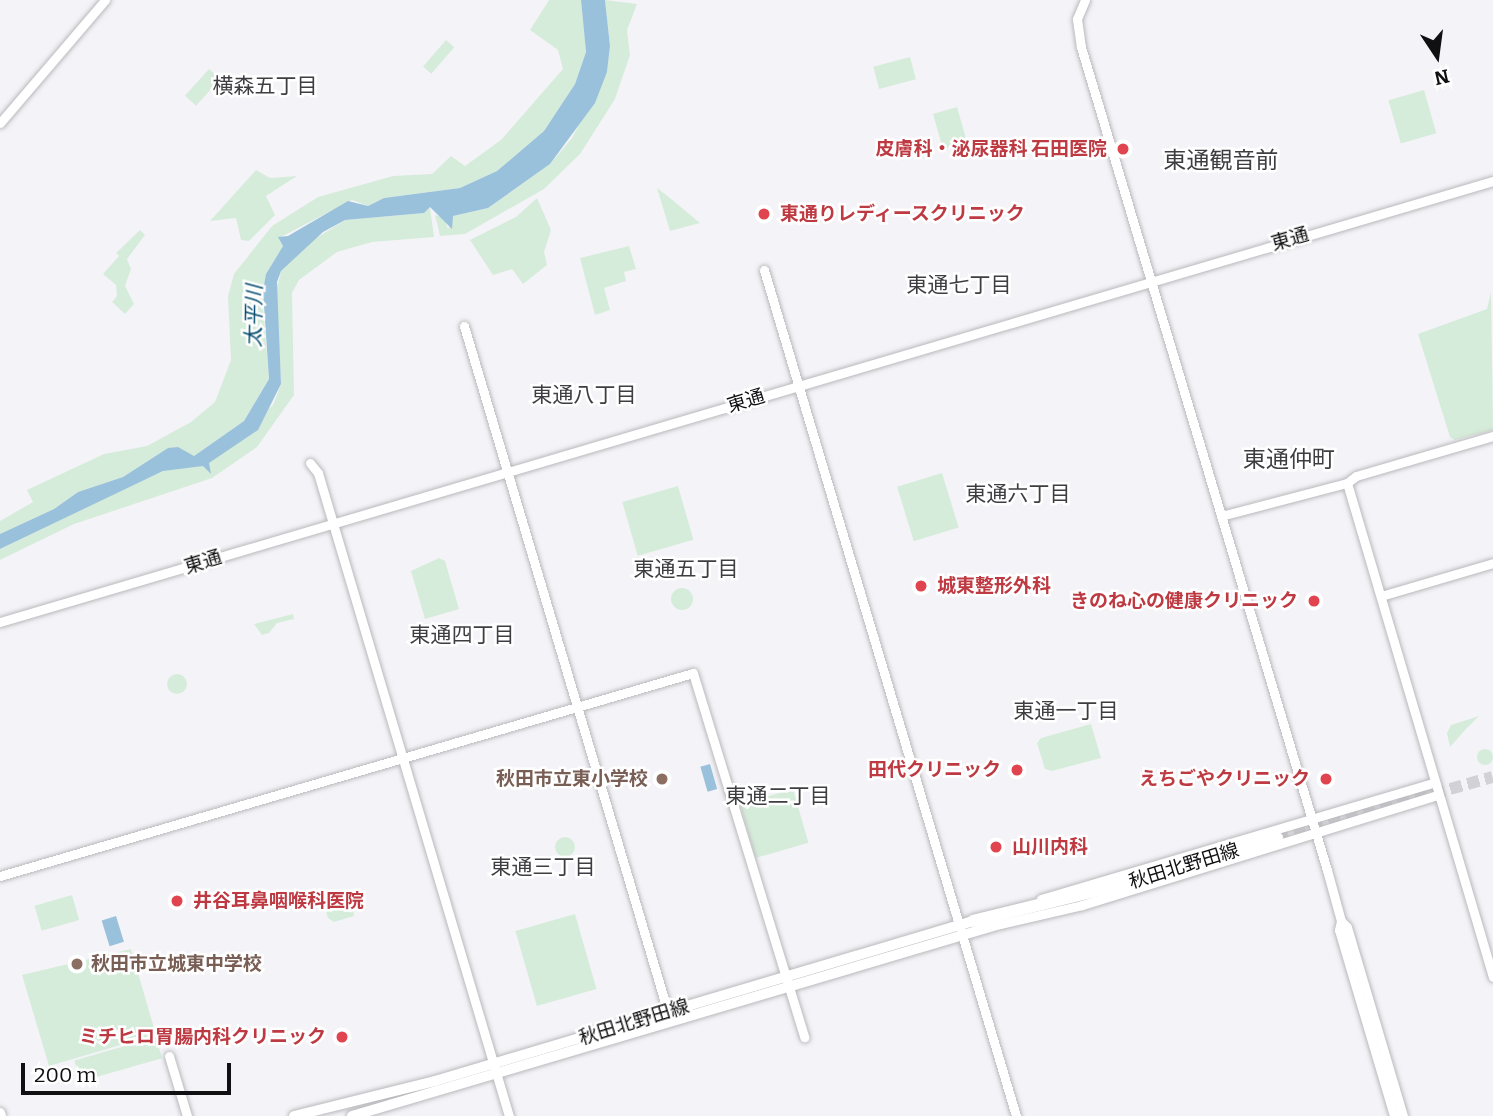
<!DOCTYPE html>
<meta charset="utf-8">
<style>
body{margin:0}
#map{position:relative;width:1493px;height:1116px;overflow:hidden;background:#f4f4f8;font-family:Bitter,"Noto Sans JP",serif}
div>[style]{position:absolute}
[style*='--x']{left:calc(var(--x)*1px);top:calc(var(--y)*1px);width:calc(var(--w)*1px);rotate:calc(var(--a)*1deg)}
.green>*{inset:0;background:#d6ecda;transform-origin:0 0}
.round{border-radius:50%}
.water>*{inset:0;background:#9ac1db;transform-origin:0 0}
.highway-tunnel>*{height:12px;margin-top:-6px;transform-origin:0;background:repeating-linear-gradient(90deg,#d2d2d6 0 12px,transparent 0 18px)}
.roads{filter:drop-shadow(0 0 2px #b9b9bd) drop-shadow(0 0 2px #b9b9bd)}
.minor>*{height:9px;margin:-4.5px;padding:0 4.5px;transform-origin:4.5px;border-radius:4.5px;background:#fff}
.major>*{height:10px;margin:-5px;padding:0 5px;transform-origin:5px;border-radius:5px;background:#fff}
.highway>*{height:12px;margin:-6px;padding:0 6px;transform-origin:6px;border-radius:6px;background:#fff}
.dots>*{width:19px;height:19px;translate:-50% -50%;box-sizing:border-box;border:4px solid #fff;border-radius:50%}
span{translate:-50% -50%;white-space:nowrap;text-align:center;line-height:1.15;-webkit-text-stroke:5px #fff;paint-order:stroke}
.health-label{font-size:19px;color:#be3a42;font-weight:700}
.right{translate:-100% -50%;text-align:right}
.left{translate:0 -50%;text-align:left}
.street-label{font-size:19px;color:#101012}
.education-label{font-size:19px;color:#785e54;font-weight:700}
.neighbourhood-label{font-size:21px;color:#3e3d41}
.water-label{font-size:21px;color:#054d70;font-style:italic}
.quarter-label{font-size:23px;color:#3e3d41}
.north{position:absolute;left:1402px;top:21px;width:70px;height:70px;-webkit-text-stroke:5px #fff;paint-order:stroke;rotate:167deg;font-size:19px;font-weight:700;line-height:28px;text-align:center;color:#101012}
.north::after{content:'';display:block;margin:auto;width:24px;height:32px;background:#101012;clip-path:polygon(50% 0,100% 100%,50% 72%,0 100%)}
.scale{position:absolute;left:21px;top:1063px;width:210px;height:32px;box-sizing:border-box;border:4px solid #101012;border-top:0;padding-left:9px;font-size:21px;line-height:24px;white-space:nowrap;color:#101012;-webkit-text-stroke:5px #fff;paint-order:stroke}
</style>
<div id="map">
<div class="green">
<i style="clip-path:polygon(549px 0,581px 0,586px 52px,575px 84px,544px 131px,497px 171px,460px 188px,384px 198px,368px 206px,352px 200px,279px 238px,283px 246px,266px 274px,263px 306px,269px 379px,244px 421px,194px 456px,168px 448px,123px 477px,78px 492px,54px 509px,0 534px,0 521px,33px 502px,27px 490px,104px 454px,147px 446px,191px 422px,215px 402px,231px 360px,228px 296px,234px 274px,272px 226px,318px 197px,393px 176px,432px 174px,451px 156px,465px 166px,501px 140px,563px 69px,558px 50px,530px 30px)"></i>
<i style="clip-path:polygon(605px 0,637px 4px,627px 30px,630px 55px,615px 99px,580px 154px,544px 189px,465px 234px,440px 236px,435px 215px,445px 218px,448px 229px,453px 216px,488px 208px,550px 164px,572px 138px,607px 72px,610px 46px)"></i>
<i style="left:446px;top:40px;width:11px;height:35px;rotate:41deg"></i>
<i style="left:910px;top:57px;width:23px;height:38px;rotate:75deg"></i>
<i style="left:209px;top:69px;width:15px;height:36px;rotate:42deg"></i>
<i style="left:1424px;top:90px;width:45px;height:37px;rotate:74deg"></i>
<i style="left:957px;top:107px;width:37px;height:25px;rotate:74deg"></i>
<i style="clip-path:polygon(256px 170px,270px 178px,297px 176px,266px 196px,275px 215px,249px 241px,241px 240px,236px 218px,210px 221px)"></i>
<i style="clip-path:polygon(657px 188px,670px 198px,700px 223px,670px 231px)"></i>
<i style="clip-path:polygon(537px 198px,551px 230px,544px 252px,547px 265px,523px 284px,512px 269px,493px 275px,470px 240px,516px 217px)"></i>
<i style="clip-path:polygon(430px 207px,434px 237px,372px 242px,337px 252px,299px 280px,292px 293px,294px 395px,257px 447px,212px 478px,74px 524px,0 560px,0 549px,126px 488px,163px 471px,209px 463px,273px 405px,281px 384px,276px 292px,281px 271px,310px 242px,345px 220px,423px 213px)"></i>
<i style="clip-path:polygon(140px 230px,145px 235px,127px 259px,131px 269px,125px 286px,134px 304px,125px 314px,112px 302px,117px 296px,116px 285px,103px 274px,119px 256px,116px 253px)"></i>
<i style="clip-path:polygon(629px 246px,636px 269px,624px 272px,626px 281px,604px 288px,610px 310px,595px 315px,580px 258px)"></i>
<i style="clip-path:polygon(1491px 292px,1493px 430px,1455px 440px,1450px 437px,1418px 334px,1487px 309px)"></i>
<i style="left:942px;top:473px;width:57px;height:47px;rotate:73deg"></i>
<i style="left:678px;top:486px;width:56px;height:58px;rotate:74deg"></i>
<i style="clip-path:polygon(439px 558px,445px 561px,459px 609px,425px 619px,411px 571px)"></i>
<i class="round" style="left:671px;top:588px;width:22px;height:22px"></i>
<i style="clip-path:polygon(293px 614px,294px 619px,277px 623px,269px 633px,262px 635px,254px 624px)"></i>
<i class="round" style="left:167px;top:674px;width:20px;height:20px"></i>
<i style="clip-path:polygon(1479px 716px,1466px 729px,1450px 747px,1447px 733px,1451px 725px)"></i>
<i style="clip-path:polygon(1091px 724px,1101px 758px,1052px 771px,1045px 769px,1037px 743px,1041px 738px)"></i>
<i class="round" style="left:1477px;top:749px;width:16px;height:16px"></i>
<i style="left:793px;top:789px;width:56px;height:55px;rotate:74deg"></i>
<i class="round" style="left:555px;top:837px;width:20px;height:20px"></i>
<i style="clip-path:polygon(351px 889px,354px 916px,334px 922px,328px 918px,322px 897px)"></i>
<i style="left:72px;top:895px;width:26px;height:39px;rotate:74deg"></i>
<i style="left:575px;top:914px;width:78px;height:62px;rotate:74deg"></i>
<i style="clip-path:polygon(131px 949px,154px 1028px,148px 1037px,49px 1066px,22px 975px)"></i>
<i style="left:156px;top:1037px;width:22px;height:85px;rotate:74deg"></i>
</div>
<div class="water">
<i style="clip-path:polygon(581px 0,605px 0,610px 46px,607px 72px,595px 103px,550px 164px,488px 208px,453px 216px,452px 229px,430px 207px,424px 213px,345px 220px,323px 232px,281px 271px,277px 282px,281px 384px,258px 430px,209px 463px,211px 474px,203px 466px,163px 471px,0 549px,0 534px,54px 509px,78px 492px,123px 477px,168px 448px,178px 447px,194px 456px,244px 421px,269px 379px,263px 291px,266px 274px,283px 246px,278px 237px,288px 236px,348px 201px,368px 206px,384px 198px,460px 188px,497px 171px,544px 131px,575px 84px,586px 52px)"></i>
<i style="left:710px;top:764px;width:26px;height:10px;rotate:74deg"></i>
<i style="left:116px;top:916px;width:27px;height:15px;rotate:73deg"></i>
</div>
<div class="highway-tunnel">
<i style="--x:1277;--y:838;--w:224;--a:-15.8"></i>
</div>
<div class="roads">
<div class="minor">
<i style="--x:1085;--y:0;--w:21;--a:113"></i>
<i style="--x:1077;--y:19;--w:28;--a:82"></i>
<i style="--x:1081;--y:47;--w:859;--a:73.36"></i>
<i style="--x:1327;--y:870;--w:53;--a:74.6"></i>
<i style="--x:1341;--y:921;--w:9;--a:103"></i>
<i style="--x:1339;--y:930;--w:194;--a:73.5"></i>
<i style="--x:0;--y:123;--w:162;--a:-49.5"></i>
<i style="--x:764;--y:270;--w:883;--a:73.41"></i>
<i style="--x:464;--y:326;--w:720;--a:73.45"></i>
<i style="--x:310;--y:463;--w:13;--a:51"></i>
<i style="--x:318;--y:473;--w:671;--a:73.46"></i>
<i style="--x:1347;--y:483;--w:515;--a:73.54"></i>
<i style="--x:1221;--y:516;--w:130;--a:-14.7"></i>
<i style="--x:1347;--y:483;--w:11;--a:-38"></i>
<i style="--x:1356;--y:476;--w:143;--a:-16.3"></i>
<i style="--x:1381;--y:596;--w:117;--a:-16.4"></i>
<i style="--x:0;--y:622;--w:1557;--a:-16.46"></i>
<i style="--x:0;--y:876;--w:722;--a:-16.33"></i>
<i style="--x:693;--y:673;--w:381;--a:73"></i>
<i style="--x:1041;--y:899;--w:411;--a:-16.5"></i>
<i style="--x:1341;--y:921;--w:8;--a:45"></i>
<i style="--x:1347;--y:927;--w:197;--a:73.5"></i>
<i style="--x:1000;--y:924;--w:84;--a:-13"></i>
<i style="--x:1082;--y:905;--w:373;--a:-17.2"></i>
<i style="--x:169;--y:1056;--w:63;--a:73.3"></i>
</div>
<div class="major">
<i style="--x:0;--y:1113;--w:3;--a:72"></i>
<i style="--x:294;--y:1116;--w:145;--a:-13.9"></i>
<i style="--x:435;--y:1081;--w:561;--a:-16.56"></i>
<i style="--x:352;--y:1116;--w:676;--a:-16.5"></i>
</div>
<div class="highway">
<i style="--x:973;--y:921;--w:155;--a:-13.8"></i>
<i style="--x:1124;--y:884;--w:160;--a:-16.7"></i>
</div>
</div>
<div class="dots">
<i style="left:1123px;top:149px;background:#e0444e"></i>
<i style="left:764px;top:214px;background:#e0444e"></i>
<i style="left:921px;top:586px;background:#e0444e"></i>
<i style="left:1314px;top:601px;background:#e0444e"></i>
<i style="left:1017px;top:770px;background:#e0444e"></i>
<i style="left:662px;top:779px;background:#8d6e63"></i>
<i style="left:1326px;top:779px;background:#e0444e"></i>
<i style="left:996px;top:847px;background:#e0444e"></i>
<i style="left:177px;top:901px;background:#e0444e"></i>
<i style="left:77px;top:964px;background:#8d6e63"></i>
<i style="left:342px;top:1037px;background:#e0444e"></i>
</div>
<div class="health-label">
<span class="right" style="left:1107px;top:149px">皮膚科・泌尿器科 石田医院</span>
<span class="left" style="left:780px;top:214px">東通りレディースクリニック</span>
<span class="left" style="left:937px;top:586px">城東整形外科</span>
<span class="right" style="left:1298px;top:601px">きのね心の健康クリニック</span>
<span class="right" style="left:1001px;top:770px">田代クリニック</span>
<span class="right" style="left:1310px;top:779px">えちごやクリニック</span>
<span class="left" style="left:1012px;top:847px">山川内科</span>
<span class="left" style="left:193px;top:901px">井谷耳鼻咽喉科医院</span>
<span class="right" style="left:326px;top:1037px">ミチヒロ胃腸内科クリニック</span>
</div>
<div class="street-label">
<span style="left:1290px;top:239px;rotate:-16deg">東通</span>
<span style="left:746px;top:401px;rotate:-17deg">東通</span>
<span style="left:203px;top:562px;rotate:-17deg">東通</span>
<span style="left:1184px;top:866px;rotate:-17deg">秋田北野田線</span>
<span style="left:634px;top:1022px;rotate:-17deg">秋田北野田線</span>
</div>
<div class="education-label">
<span class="right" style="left:648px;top:779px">秋田市立東小学校</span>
<span class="left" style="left:91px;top:964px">秋田市立城東中学校</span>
</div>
<div class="neighbourhood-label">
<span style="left:265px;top:86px">横森五丁目</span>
<span style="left:959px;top:285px">東通七丁目</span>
<span style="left:584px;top:395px">東通八丁目</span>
<span style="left:1018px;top:494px">東通六丁目</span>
<span style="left:686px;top:569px">東通五丁目</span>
<span style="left:462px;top:635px">東通四丁目</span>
<span style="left:1066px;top:711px">東通一丁目</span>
<span style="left:778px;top:796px">東通二丁目</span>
<span style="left:543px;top:867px">東通三丁目</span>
</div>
<div class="water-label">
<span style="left:254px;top:316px;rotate:-89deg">太平川</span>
</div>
<div class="quarter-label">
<span style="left:1221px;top:160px">東通観音前</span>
<span style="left:1289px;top:459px">東通仲町</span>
</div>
<div class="north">N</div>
<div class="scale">200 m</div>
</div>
